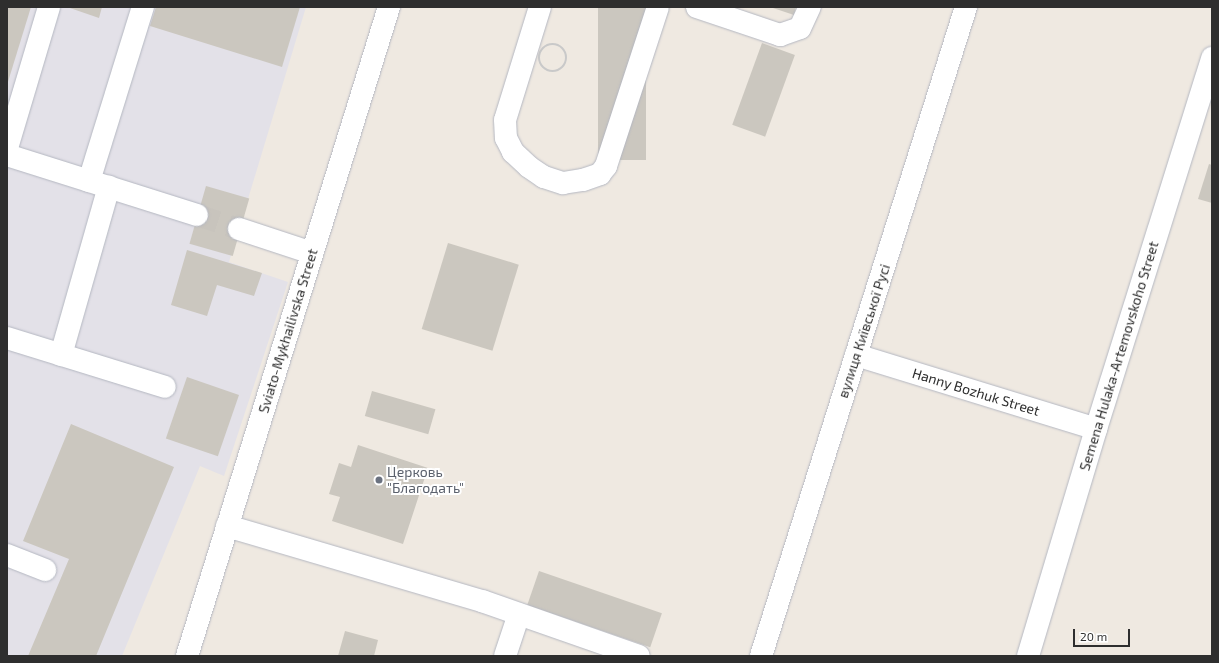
<!DOCTYPE html>
<meta charset="utf-8">
<style>
body{margin:0}
#map{position:relative;width:1219px;height:663px;overflow:hidden;background:#efe9e1;font-family:"Exo 2",sans-serif}
div>[style]{position:absolute}
[style*='--x']{left:calc(var(--x)*1px);top:calc(var(--y)*1px);width:calc(var(--w)*1px);rotate:calc(var(--a)*1deg)}
.industrial>*{inset:0;background:#e3e1e8}
.building>*{inset:0;background:#cbc7bf;transform-origin:0 0}
.minor-tunnel>*{height:22px;margin-top:-11px;transform-origin:0;background:repeating-linear-gradient(90deg,#c8c4bd 0 22px,transparent 0 33px)}
.path>*{height:2.5px;margin-top:-1.25px;transform-origin:0;background:repeating-linear-gradient(90deg,#c9c9c9 0 3px,transparent 0 5px)}
.path>.ring{margin:-1.25px;padding:0;box-sizing:content-box;background:none;border:2.5px solid #c9c9c9;border-radius:50%}
.roads{filter:drop-shadow(0 0 1px #b4b7c1) drop-shadow(0 0 1px #b4b7c1)}
.minor>*{height:22px;margin:-11px;padding:0 11px;transform-origin:11px;border-radius:11px;background:#fff}
.dots>*{width:11px;height:11px;translate:-50% -50%;box-sizing:border-box;border:2px solid #fff;border-radius:50%}
span{translate:-50% -50%;white-space:nowrap;text-align:center;line-height:1.15;-webkit-text-stroke:4px #fff;paint-order:stroke}
.street-label{font-size:14px;color:#2e2e2e}
.worship-label{font-size:14px;color:#5b616d}
.left{translate:0 -50%;text-align:left}
.frame{position:absolute;inset:0;border:8px solid #2e2e2e;pointer-events:none}
.scale{position:absolute;left:1073px;top:629px;width:57px;height:18px;box-sizing:border-box;border:2px solid #2e2e2e;border-top:0;padding-left:5px;font-size:12px;line-height:14px;white-space:nowrap;color:#2e2e2e;-webkit-text-stroke:3px #fff;paint-order:stroke}
</style>
<div id="map">
<div class="industrial">
<i style="clip-path:polygon(7px 7px,306px 7px,229px 262px,288px 282px,224px 476px,200px 466px,122px 656px,7px 656px)"></i>
</div>
<div class="building">
<i style="clip-path:polygon(7px 7px,31px 7px,7px 85px)"></i>
<i style="clip-path:polygon(67px 7px,102px 7px,99px 18px)"></i>
<i style="clip-path:polygon(156px 7px,300px 7px,282px 67px,150px 26px)"></i>
<i style="left:598px;top:7px;width:48px;height:153px"></i>
<i style="clip-path:polygon(770px 7px,796px 7px,794px 15px)"></i>
<i style="left:762px;top:43px;width:35px;height:87px;rotate:20deg"></i>
<i style="clip-path:polygon(1209px 164px,1212px 165px,1212px 203px,1198px 199px)"></i>
<i style="left:206px;top:186px;width:45px;height:60px;rotate:16deg"></i>
<i style="left:448px;top:243px;width:74px;height:90px;rotate:17deg"></i>
<i style="clip-path:polygon(187px 250px,262px 273px,254px 296px,217px 285px,207px 316px,171px 305px)"></i>
<i style="left:187px;top:377px;width:55px;height:65px;rotate:19deg"></i>
<i style="left:372px;top:391px;width:66px;height:26px;rotate:16deg"></i>
<i style="clip-path:polygon(71px 424px,174px 467px,96px 656px,28px 656px,69px 559px,23px 541px)"></i>
<i style="clip-path:polygon(358px 445px,428px 468px,403px 544px,332px 521px,340px 497px,329px 494px,339px 463px,351px 467px)"></i>
<i style="left:539px;top:571px;width:130px;height:36px;rotate:19deg"></i>
<i style="clip-path:polygon(345px 631px,378px 640px,374px 656px,338px 656px)"></i>
</div>
<div class="minor-tunnel">
<i style="--x:197;--y:215;--w:44;--a:18.4"></i>
</div>
<div class="path">
<i class="ring" style="left:539px;top:44px;width:25.5px;height:25.5px"></i>
</div>
<div class="roads">
<div class="minor">
<i style="--x:540;--y:7;--w:118;--a:107.2"></i>
<i style="--x:505;--y:120;--w:18;--a:87"></i>
<i style="--x:506;--y:138;--w:16;--a:63"></i>
<i style="--x:513;--y:152;--w:22;--a:43"></i>
<i style="--x:529;--y:167;--w:18;--a:34"></i>
<i style="--x:544;--y:177;--w:20;--a:18"></i>
<i style="--x:563;--y:183;--w:20;--a:-9"></i>
<i style="--x:583;--y:180;--w:18;--a:-19"></i>
<i style="--x:600;--y:174;--w:10;--a:-53"></i>
<i style="--x:606;--y:166;--w:167;--a:-71.9"></i>
<i style="--x:697;--y:7;--w:88;--a:18.6"></i>
<i style="--x:780;--y:35;--w:21;--a:-19"></i>
<i style="--x:800;--y:28;--w:23;--a:-65"></i>
<i style="--x:7;--y:148;--w:147;--a:-73.4"></i>
<i style="--x:7;--y:155;--w:199;--a:17.5"></i>
<i style="--x:89;--y:181;--w:182;--a:-72.8"></i>
<i style="--x:239;--y:229;--w:77;--a:18.2"></i>
<i style="--x:7;--y:338;--w:165;--a:17.2"></i>
<i style="--x:61;--y:355;--w:175;--a:-74.1"></i>
<i style="--x:856;--y:355;--w:251;--a:17.1"></i>
<i style="--x:227;--y:526;--w:266;--a:16.4"></i>
<i style="--x:482;--y:601;--w:166;--a:19.3"></i>
<i style="--x:7;--y:555;--w:41;--a:21.5"></i>
<i style="--x:187;--y:656;--w:680;--a:-72.71"></i>
<i style="--x:505;--y:656;--w:44;--a:-71.6"></i>
<i style="--x:761;--y:656;--w:681;--a:-72.47"></i>
<i style="--x:1028;--y:656;--w:237;--a:-73.3"></i>
<i style="--x:1096;--y:429;--w:389;--a:-72.6"></i>
</div>
</div>
<div class="dots">
<i style="left:379px;top:480px;background:#6b7280"></i>
</div>
<div class="street-label">
<span style="left:288px;top:331px;rotate:-73deg">Sviato-Mykhailivska Street</span>
<span style="left:864px;top:331px;rotate:-72deg">вулиця Київської Русі</span>
<span style="left:1119px;top:356px;rotate:-73deg">Semena Hulaka-Artemovskoho Street</span>
<span style="left:976px;top:392px;rotate:17deg">Hanny Bozhuk Street</span>
</div>
<div class="worship-label">
<span class="left" style="left:387px;top:480px">Церковь<br>"Благодать"</span>
</div>
<div class="frame"></div>
<div class="scale">20 m</div>
</div>
